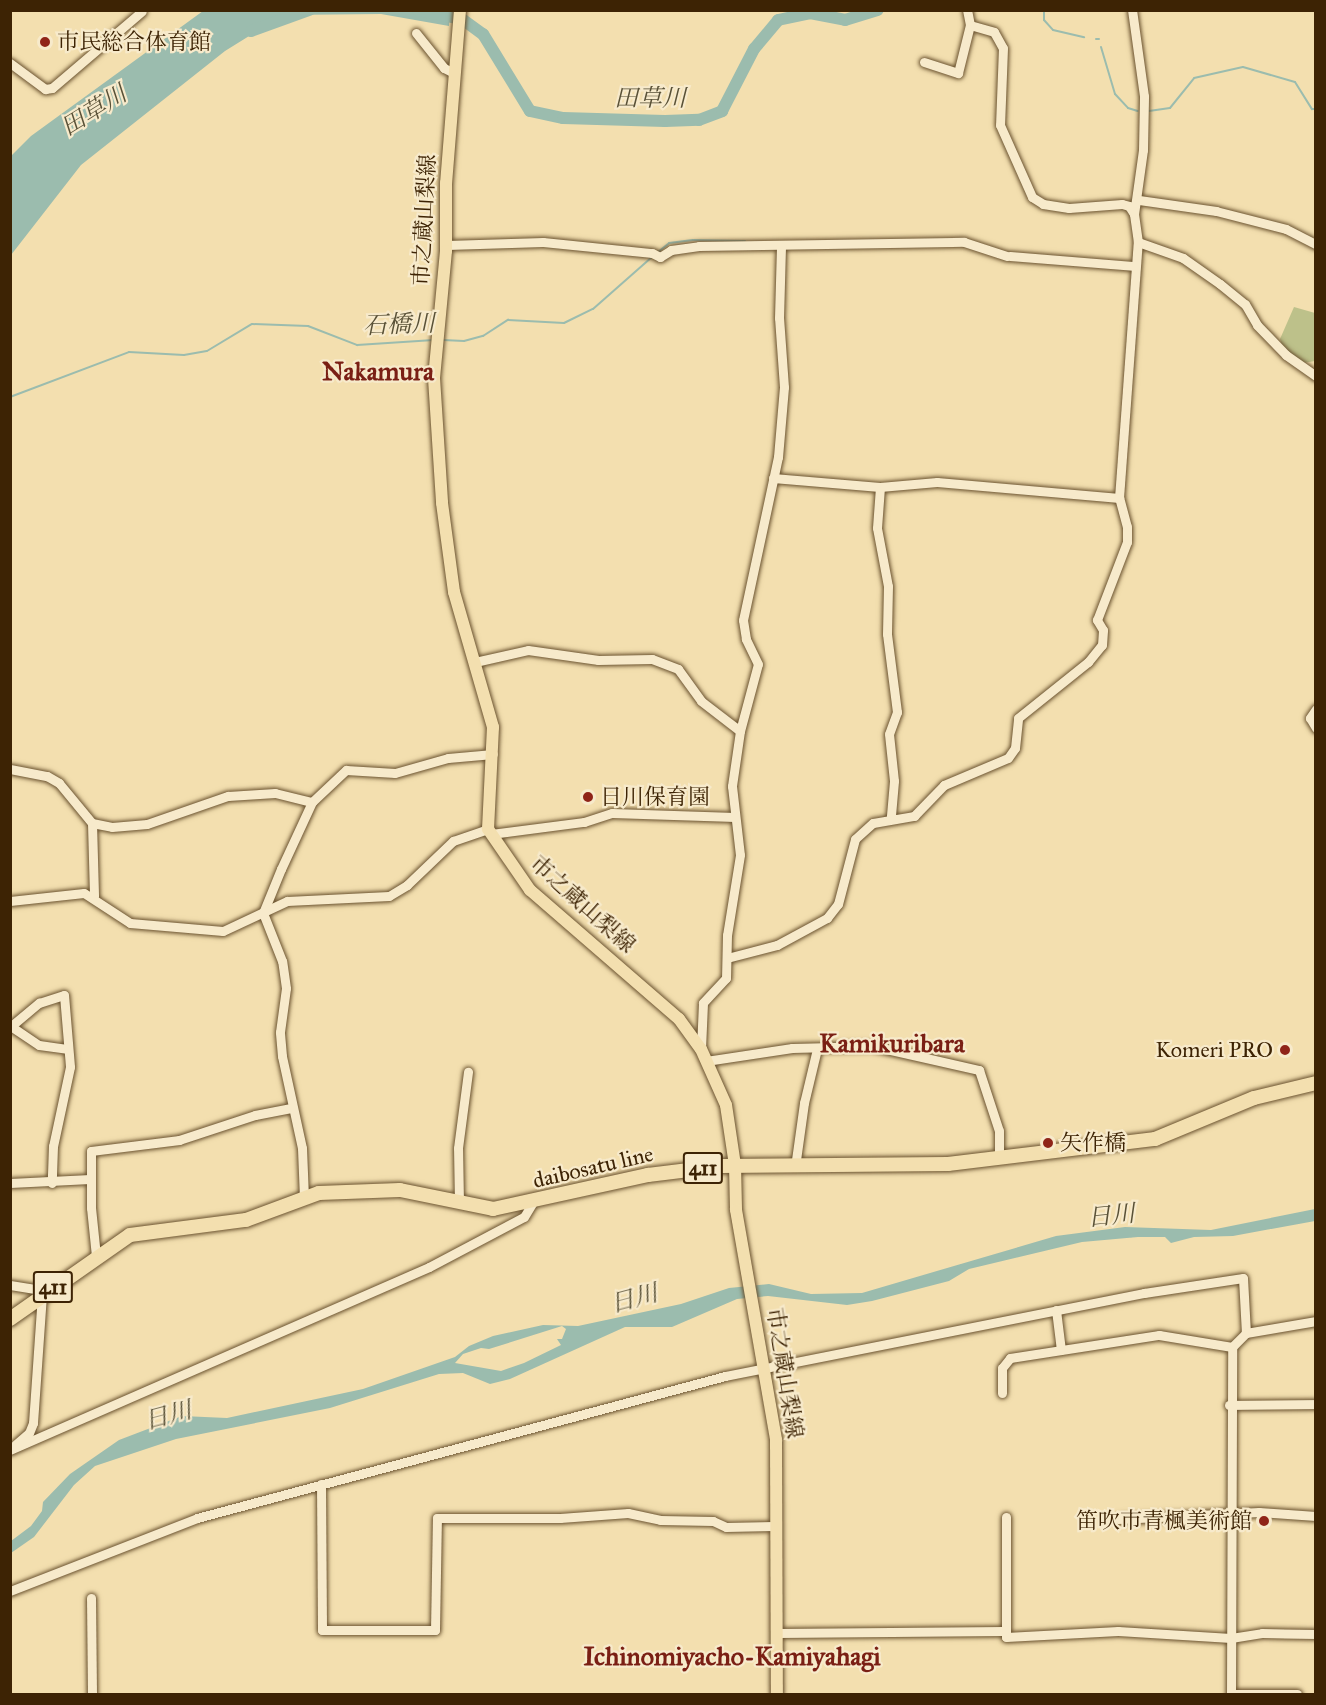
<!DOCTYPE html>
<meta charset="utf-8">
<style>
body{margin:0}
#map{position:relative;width:1326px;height:1705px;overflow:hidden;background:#f3dfaf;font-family:"IM FELL Great Primer","Noto Serif JP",serif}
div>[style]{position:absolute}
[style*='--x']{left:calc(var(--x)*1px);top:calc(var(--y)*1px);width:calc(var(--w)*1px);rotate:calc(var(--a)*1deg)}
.green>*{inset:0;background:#bdc18a}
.water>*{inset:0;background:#9bbcae}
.stream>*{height:2px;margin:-1px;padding:0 1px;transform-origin:1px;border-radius:1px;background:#9bbcae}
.river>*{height:12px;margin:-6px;padding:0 6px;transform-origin:6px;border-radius:6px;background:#9bbcae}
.roads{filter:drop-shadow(0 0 2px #6a522f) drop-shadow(0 0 2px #6a522f)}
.minor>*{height:9px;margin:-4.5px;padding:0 4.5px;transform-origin:4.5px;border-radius:4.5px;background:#f7eacb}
.major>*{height:12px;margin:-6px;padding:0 6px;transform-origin:6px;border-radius:6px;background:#f3dfaf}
.highway>*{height:14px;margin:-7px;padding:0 7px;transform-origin:7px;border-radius:7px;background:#f3dfaf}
.dots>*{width:16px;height:16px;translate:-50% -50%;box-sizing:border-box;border:3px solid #f7eacb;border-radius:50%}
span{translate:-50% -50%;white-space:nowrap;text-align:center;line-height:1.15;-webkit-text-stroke:4.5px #f7eacb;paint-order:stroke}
.shield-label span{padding:2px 4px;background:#f7eacb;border:2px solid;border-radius:4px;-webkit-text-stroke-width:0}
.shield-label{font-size:21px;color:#3d2304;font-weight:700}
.poi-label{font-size:22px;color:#3d2304}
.left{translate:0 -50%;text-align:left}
.right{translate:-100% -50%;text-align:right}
.street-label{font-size:22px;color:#3d2304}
.water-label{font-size:24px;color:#595137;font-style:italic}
.quarter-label{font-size:26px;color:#7a1f14;font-weight:700}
.frame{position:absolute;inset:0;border:12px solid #3d2304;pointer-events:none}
</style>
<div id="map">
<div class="green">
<i style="clip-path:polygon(1294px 307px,1315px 313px,1315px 361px,1303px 363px,1283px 349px,1280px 339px)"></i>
</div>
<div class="water">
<i style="clip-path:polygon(203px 11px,450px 11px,449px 26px,381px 14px,283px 15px,225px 51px,81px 165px,11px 255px,11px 156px,31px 136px)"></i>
<i style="clip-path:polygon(evenodd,1315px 1209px,1315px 1221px,1233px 1236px,1194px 1237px,1171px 1243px,1165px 1237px,1138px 1237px,1082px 1242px,969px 1269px,949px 1281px,872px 1301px,847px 1305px,768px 1296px,737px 1299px,672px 1327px,625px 1327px,510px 1379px,490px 1384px,463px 1373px,439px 1374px,330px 1408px,176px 1439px,95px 1466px,74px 1485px,34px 1537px,11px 1553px,11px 1541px,31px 1526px,42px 1511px,43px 1502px,70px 1474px,119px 1440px,182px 1416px,227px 1418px,363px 1389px,455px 1357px,469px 1346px,493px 1336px,543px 1325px,578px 1326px,681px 1304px,729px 1288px,769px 1284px,811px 1294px,862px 1293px,1056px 1236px,1125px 1227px,1211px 1230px,1315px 1209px,562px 1326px,566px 1329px,562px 1339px,557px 1339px,561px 1345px,524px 1363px,501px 1371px,455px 1363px,463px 1354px,481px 1348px,489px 1349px,562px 1326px)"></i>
</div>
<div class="stream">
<i style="--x:1044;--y:10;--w:10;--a:90"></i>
<i style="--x:1044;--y:20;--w:13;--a:48"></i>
<i style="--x:1053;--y:30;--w:32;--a:13"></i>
<i style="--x:1096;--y:39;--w:3;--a:0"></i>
<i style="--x:1101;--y:47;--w:49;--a:73.4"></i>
<i style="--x:1115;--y:94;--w:19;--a:47"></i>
<i style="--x:1128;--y:108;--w:10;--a:17"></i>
<i style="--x:1149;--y:111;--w:21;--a:-8"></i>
<i style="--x:1170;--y:108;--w:38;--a:-51"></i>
<i style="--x:1194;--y:78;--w:50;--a:-12.7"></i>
<i style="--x:1243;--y:67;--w:54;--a:16.1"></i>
<i style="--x:1295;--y:82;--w:32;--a:58"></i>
<i style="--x:1312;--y:109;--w:4;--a:0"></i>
<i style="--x:658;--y:252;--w:14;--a:-39"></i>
<i style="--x:669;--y:243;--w:24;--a:-7"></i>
<i style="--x:693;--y:240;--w:52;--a:1.1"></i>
<i style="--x:443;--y:340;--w:21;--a:3"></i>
<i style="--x:464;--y:341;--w:20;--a:-15"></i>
<i style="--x:483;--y:336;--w:30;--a:-33"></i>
<i style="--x:508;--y:320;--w:56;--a:3.1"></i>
<i style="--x:564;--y:323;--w:32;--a:-26"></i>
<i style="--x:593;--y:309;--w:79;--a:-41.4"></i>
<i style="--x:10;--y:397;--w:127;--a:-20.7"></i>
<i style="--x:129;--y:352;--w:55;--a:3.1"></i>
<i style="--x:184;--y:355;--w:23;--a:-10"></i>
<i style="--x:207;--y:351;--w:52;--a:-31"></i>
<i style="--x:252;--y:324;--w:56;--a:2"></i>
<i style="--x:308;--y:326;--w:53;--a:21.2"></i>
<i style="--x:357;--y:345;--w:77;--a:-3.7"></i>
</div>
<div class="river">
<i style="--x:418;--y:10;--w:45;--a:11.6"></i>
<i style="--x:462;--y:19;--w:26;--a:36"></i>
<i style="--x:483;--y:34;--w:90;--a:58.6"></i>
<i style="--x:530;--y:111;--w:34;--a:12"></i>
<i style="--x:563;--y:118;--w:102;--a:1.7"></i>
<i style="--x:665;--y:121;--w:34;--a:-2"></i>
<i style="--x:699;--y:120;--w:25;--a:-21"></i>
<i style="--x:722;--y:111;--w:70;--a:-62.7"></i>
<i style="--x:754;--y:49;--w:38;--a:-50"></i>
<i style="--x:778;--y:20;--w:33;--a:-12"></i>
<i style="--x:810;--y:13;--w:36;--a:11"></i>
<i style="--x:845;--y:20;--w:34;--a:-17"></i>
<i style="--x:251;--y:31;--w:62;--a:-19.9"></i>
</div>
<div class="roads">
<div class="minor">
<i style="--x:970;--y:25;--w:25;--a:16"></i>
<i style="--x:994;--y:32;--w:18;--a:61"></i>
<i style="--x:1003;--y:48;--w:77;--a:92.2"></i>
<i style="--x:1000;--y:125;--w:79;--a:66"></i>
<i style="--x:1032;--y:197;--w:13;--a:32"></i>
<i style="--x:1043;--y:204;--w:26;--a:9"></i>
<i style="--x:1069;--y:208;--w:53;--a:-4.3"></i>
<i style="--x:1122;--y:204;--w:7;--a:16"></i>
<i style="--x:1129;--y:206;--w:9;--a:58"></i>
<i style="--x:1134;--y:214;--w:65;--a:-82"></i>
<i style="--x:1143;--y:150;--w:54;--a:-88.9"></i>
<i style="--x:1144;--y:96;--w:87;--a:-97.9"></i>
<i style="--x:416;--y:33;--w:45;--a:51.3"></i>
<i style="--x:444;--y:68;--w:11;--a:27"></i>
<i style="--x:924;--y:62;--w:36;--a:18"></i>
<i style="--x:958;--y:73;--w:49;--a:-76"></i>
<i style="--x:970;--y:25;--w:15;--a:-101"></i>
<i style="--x:10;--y:63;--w:44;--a:36.6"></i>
<i style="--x:45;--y:89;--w:7;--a:-8"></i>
<i style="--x:52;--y:88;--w:118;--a:-40.5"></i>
<i style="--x:1139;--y:200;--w:78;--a:8.1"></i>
<i style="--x:1216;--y:211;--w:72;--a:14.4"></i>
<i style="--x:1286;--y:229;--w:34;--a:27"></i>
<i style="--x:1134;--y:214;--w:28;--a:82"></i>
<i style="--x:1138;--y:242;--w:48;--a:19.6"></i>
<i style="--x:1183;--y:258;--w:45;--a:35.1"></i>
<i style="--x:1220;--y:284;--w:32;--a:39"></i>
<i style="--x:1245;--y:304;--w:24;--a:60"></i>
<i style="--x:1257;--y:325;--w:42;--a:46"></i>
<i style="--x:1286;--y:355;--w:37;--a:35"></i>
<i style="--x:447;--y:245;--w:96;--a:-1.8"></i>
<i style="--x:543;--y:242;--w:110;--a:5.8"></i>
<i style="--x:652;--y:253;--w:9;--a:27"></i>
<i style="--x:660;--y:257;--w:13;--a:-32"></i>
<i style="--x:671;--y:250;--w:28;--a:-8"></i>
<i style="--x:699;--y:246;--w:265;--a:-0.9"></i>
<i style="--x:964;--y:242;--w:45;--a:18"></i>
<i style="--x:1010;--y:256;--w:123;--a:4.6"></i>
<i style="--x:773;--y:478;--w:107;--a:4.8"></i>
<i style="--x:880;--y:487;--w:57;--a:-5"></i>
<i style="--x:937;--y:482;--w:183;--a:5"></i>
<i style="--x:1119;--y:498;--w:257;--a:-85.8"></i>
<i style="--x:880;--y:487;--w:41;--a:94.2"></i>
<i style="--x:877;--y:528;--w:59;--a:79.3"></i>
<i style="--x:888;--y:586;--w:48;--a:91.2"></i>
<i style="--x:887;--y:634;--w:79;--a:82.7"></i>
<i style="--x:897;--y:712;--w:23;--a:110"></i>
<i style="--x:889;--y:734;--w:47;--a:83.9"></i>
<i style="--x:894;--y:781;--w:38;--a:95"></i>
<i style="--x:475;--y:662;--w:54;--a:-12.8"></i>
<i style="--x:528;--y:650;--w:71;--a:8.1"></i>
<i style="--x:598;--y:660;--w:54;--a:-1.1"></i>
<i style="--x:652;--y:659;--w:28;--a:21"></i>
<i style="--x:678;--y:669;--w:39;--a:54"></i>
<i style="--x:701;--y:701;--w:49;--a:37.6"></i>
<i style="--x:740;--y:731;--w:56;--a:98.3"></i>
<i style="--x:732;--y:786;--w:69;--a:83.4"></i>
<i style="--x:740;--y:855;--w:81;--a:99.2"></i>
<i style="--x:727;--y:935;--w:43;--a:91.3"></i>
<i style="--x:726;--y:978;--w:34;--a:133"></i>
<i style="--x:703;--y:1003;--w:46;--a:92.5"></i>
<i style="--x:1316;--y:709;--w:11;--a:124"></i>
<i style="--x:1310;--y:718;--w:12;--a:59"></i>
<i style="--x:740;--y:731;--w:69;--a:-75"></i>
<i style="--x:758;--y:664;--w:28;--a:-116"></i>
<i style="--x:746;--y:639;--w:19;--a:-99"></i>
<i style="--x:743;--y:620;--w:167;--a:-77.9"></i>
<i style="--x:778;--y:457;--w:70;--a:-85.1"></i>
<i style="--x:784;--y:387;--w:69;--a:-94.1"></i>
<i style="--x:779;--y:318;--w:71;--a:-88.4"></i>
<i style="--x:10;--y:769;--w:38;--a:11"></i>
<i style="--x:47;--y:776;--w:14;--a:30"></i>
<i style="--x:59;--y:783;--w:52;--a:50.5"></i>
<i style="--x:92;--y:823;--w:20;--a:11"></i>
<i style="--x:112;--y:827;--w:35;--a:-5"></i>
<i style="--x:147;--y:824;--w:86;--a:-19.1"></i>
<i style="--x:228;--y:796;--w:47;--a:-3.7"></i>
<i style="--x:275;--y:793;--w:38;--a:14"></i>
<i style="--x:92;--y:823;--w:73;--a:88.4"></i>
<i style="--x:491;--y:834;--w:94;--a:-7.4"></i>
<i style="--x:584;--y:822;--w:29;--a:-18"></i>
<i style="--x:612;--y:813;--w:123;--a:1.9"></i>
<i style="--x:10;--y:901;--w:74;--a:-6.2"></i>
<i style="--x:84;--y:893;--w:55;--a:33.1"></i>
<i style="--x:130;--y:923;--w:93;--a:4.9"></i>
<i style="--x:223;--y:931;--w:71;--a:-25.1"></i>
<i style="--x:287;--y:901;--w:102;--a:-2.8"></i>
<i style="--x:389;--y:896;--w:21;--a:-31"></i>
<i style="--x:407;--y:885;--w:64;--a:-43.7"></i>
<i style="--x:453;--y:841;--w:37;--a:-19"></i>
<i style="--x:727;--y:958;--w:52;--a:-14.6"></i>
<i style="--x:777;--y:945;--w:57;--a:-28.4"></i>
<i style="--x:827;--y:918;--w:18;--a:-52"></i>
<i style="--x:838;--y:904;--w:67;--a:-75.3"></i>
<i style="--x:855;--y:839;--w:24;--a:-42"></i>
<i style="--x:873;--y:823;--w:42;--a:-9.7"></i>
<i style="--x:914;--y:816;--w:43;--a:-45.9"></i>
<i style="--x:944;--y:785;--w:69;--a:-22.9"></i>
<i style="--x:1008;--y:758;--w:12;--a:-55"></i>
<i style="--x:1015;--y:748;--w:30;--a:-84"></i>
<i style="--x:1018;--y:718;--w:90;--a:-38.7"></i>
<i style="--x:1088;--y:662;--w:22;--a:-51"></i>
<i style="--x:1102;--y:645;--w:15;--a:-86"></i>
<i style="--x:1103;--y:630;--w:12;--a:-121"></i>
<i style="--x:1097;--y:620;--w:84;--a:-69"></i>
<i style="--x:1127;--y:542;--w:15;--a:-90"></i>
<i style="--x:1127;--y:527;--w:30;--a:-105"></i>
<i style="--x:10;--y:1027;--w:38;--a:-40"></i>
<i style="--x:39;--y:1003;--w:26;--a:-18"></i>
<i style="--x:64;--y:995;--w:72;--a:85.2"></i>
<i style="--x:70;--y:1067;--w:81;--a:102.1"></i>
<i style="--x:53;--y:1146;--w:37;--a:92"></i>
<i style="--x:12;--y:1027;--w:32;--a:34"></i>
<i style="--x:39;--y:1045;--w:28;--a:8"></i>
<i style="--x:706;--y:1061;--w:87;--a:-8.6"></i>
<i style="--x:792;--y:1048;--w:81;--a:-1.4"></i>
<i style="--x:873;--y:1046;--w:109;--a:12.8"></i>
<i style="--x:979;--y:1070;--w:64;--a:71.8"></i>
<i style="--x:999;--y:1131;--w:25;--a:90"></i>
<i style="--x:795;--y:1167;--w:65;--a:-82"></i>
<i style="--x:804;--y:1103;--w:56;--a:-76.5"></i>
<i style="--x:10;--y:1183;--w:80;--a:-2.9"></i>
<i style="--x:304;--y:1198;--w:50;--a:-92.3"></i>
<i style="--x:302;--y:1148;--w:94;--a:-102.3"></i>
<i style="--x:282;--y:1056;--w:24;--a:-95"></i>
<i style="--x:280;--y:1032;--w:44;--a:-82.2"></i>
<i style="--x:286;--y:988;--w:27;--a:-98"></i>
<i style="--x:282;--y:961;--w:52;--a:-111.6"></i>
<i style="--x:263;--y:913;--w:48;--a:-67.8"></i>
<i style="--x:281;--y:869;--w:74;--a:-65.2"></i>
<i style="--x:312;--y:802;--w:47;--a:-43.3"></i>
<i style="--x:346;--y:770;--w:49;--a:3.5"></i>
<i style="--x:395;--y:773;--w:55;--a:-15.8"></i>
<i style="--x:448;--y:758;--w:45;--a:-5.1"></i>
<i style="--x:459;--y:1203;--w:55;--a:-91"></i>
<i style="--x:458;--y:1148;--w:77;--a:-82.5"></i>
<i style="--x:96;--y:1256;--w:48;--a:-95.9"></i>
<i style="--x:91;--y:1208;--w:57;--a:-90"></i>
<i style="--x:91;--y:1151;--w:89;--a:-7.1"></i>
<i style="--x:179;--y:1140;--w:80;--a:-18.2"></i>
<i style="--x:255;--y:1115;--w:38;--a:-11"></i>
<i style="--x:10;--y:1285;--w:38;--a:9"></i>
<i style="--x:1056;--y:1310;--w:40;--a:82.9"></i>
<i style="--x:1002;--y:1393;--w:25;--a:-90"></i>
<i style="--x:1002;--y:1368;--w:13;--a:-51"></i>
<i style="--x:1010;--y:1358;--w:151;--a:-8.8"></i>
<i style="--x:1159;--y:1335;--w:74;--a:9.3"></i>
<i style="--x:1229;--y:1405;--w:87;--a:-0.7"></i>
<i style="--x:15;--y:1445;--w:18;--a:-41"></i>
<i style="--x:29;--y:1433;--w:11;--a:-68"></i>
<i style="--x:33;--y:1423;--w:128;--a:-86"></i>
<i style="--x:10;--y:1450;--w:457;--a:-23.6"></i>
<i style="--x:429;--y:1267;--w:107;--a:-27.8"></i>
<i style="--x:524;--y:1217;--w:17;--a:-59"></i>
<i style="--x:321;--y:1484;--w:146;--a:89.6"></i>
<i style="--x:322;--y:1630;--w:113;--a:0"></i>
<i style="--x:435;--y:1630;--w:112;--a:-89"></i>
<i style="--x:437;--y:1518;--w:123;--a:0"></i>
<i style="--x:560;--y:1518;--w:68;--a:-4.2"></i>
<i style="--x:628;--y:1513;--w:33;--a:12"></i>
<i style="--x:660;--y:1520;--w:53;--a:1.1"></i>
<i style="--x:713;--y:1521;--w:14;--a:25"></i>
<i style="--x:726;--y:1527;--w:47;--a:-1.2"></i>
<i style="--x:1006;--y:1517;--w:120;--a:90"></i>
<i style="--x:1006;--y:1637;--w:112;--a:-3.1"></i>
<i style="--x:1118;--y:1631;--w:113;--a:3.5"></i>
<i style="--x:1231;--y:1638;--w:31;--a:-9"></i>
<i style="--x:1262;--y:1633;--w:54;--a:1.1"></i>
<i style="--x:1118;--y:1519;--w:141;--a:-2.8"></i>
<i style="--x:1259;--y:1512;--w:57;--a:4"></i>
<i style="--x:10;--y:1591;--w:201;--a:-21.3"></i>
<i style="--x:197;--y:1518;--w:547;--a:-15.05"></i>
<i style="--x:725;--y:1376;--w:427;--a:-11.2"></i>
<i style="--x:1144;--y:1293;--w:100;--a:-8.6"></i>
<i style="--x:1243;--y:1278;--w:55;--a:86.9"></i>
<i style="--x:91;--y:1598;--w:96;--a:89.4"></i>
<i style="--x:778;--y:1633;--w:226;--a:-0.5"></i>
<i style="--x:1231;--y:1694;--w:347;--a:-89.8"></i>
<i style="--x:1232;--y:1347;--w:20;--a:-45"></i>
<i style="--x:1246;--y:1333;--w:71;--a:-9.7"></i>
<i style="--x:1231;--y:1694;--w:66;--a:0"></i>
</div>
<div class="major">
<i style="--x:460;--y:10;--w:174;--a:94.6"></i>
<i style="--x:446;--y:183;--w:68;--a:90"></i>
<i style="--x:446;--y:251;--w:128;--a:95.4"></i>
<i style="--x:434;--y:378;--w:125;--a:86.3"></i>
<i style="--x:442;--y:503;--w:90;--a:82.3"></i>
<i style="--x:454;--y:592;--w:141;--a:73.9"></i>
<i style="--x:493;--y:727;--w:102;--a:92.8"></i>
<i style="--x:488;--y:829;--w:74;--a:55.5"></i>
<i style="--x:530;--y:890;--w:197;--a:40.9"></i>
<i style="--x:679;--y:1019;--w:37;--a:54"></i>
<i style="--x:701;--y:1049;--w:61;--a:65.9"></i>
<i style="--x:726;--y:1105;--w:61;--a:81.5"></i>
<i style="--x:735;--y:1165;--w:45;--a:88.7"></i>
<i style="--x:736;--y:1210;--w:233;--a:80.1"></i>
<i style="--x:776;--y:1440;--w:254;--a:89.8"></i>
</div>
<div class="highway">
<i style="--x:10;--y:1319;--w:146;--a:-35"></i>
<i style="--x:130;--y:1235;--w:117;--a:-7.4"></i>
<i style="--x:246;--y:1220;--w:78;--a:-20.3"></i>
<i style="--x:319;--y:1193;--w:81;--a:-2.1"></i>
<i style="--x:400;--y:1190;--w:95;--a:11.5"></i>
<i style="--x:493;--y:1209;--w:159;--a:-12.4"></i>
<i style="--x:648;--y:1175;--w:74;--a:-7"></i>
<i style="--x:721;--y:1166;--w:227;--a:-0.5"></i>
<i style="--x:948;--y:1164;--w:209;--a:-6.9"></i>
<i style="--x:1155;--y:1139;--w:107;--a:-22.5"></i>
<i style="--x:1254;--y:1098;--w:64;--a:-13.6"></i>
</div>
</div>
<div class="dots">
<i style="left:45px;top:42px;background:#8f2418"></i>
<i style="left:588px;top:797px;background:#8f2418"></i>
<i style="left:1285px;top:1050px;background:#8f2418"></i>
<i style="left:1048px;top:1143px;background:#8f2418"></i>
<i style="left:1264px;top:1521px;background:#8f2418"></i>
</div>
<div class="shield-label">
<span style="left:703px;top:1168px">411</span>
<span style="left:53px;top:1287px">411</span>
</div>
<div class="poi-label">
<span class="left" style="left:57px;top:42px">市民総合体育館</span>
<span class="left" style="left:600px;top:797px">日川保育園</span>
<span class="right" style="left:1273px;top:1050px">Komeri PRO</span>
<span class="left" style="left:1060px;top:1143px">矢作橋</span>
<span class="right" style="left:1252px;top:1521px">笛吹市青楓美術館</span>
</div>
<div class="street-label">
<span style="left:424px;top:220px;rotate:-87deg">市之蔵山梨線</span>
<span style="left:583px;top:904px;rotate:42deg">市之蔵山梨線</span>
<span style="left:593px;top:1167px;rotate:-13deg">daibosatu line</span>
<span style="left:785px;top:1373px;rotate:81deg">市之蔵山梨線</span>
</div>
<div class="water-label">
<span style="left:650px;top:99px">田草川</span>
<span style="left:94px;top:111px;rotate:-32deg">田草川</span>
<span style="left:399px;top:325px;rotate:-2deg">石橋川</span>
<span style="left:1111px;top:1216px;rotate:-6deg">日川</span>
<span style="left:634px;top:1299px;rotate:-15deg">日川</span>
<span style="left:168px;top:1416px;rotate:-15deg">日川</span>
</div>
<div class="quarter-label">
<span style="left:378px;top:372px">Nakamura</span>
<span style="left:892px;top:1044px">Kamikuribara</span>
<span style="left:732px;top:1657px">Ichinomiyacho-Kamiyahagi</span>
</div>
<div class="frame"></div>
</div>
